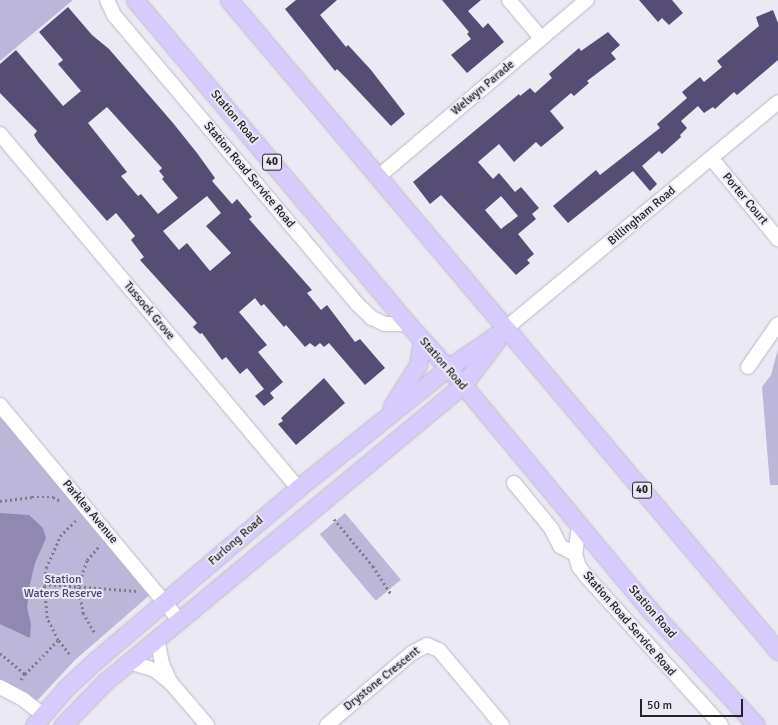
<!DOCTYPE html>
<style>
body{margin:0}
#map{position:relative;width:778px;height:725px;overflow:hidden;background:#ebe9f4;font-family:Signika,sans-serif}
div>[style]{position:absolute}
[style*='--x']{left:calc(var(--x)*1px);top:calc(var(--y)*1px);width:calc(var(--w)*1px);rotate:calc(var(--a)*1deg)}
.green>*{inset:0;background:#bcb6d9;transform-origin:0 0}
.water>*{inset:0;background:#9188b2}
.building>*{inset:0;background:#554d73}
.path>*{height:2.5px;margin-top:-1.25px;transform-origin:0;background:repeating-linear-gradient(90deg,#7e7d84 0 2px,transparent 0 5px)}
.roads{filter:drop-shadow(0 0 1px #bbb9c3) drop-shadow(0 0 1px #bbb9c3)}
.minor>*{height:14px;margin:-7px;padding:0 7px;transform-origin:7px;border-radius:7px;background:#fff}
.major>*{height:17px;margin:-8.5px;padding:0 8.5px;transform-origin:8.5px;border-radius:8.5px;background:#d6cbfc}
span{translate:-50% -50%;white-space:nowrap;text-align:center;line-height:1.15;-webkit-text-stroke:4px #ebe9f4;paint-order:stroke}
.shield-label span{padding:1px 3px;background:#ebe9f4;border:1px solid;border-radius:3px;-webkit-text-stroke-width:0}
.shield-label{font-size:11px;color:#232327;font-weight:700}
.street-label{font-size:12px;color:#232327}
.park-label{font-size:12px;color:#4d3f76}
.scale{position:absolute;left:640px;top:699px;width:103px;height:18px;box-sizing:border-box;border:2px solid #232327;border-top:0;padding-left:5px;font-size:12px;line-height:14px;white-space:nowrap;color:#232327;-webkit-text-stroke:3px #ebe9f4;paint-order:stroke}
</style>
<div id="map">
<div class="green">
<i style="clip-path:polygon(0 0,73px 0,0 61px)"></i>
<i style="clip-path:polygon(778px 349px,778px 485px,770px 485px,762px 387px,771px 375px)"></i>
<i style="clip-path:polygon(0 416px,151px 594px,75px 660px,33px 705px,0 683px)"></i>
<i style="left:345px;top:513px;width:87px;height:33px;rotate:50deg"></i>
</div>
<div class="water">
<i style="clip-path:polygon(0 513px,29px 515px,43px 528px,46px 538px,35px 563px,30px 584px,27px 607px,31px 624px,30px 638px,0 624px)"></i>
</div>
<div class="building">
<i style="clip-path:polygon(296px 0,337px 0,320px 15px,346px 47px,348px 45px,371px 70px,405px 114px,391px 126px,346px 78px,337px 69px,335px 71px,285px 9px)"></i>
<i style="clip-path:polygon(442px 0,481px 0,468px 11px,483px 28px,488px 23px,504px 42px,467px 73px,451px 55px,471px 39px,467px 34px,469px 32px)"></i>
<i style="clip-path:polygon(639px 0,672px 0,683px 13px,669px 25px,662px 18px,658px 22px)"></i>
<i style="clip-path:polygon(evenodd,68px 7px,92px 35px,109px 49px,173px 123px,197px 153px,215px 178px,212px 181px,232px 204px,237px 199px,248px 212px,252px 217px,249px 219px,312px 290px,307px 293px,321px 310px,327px 305px,355px 342px,360px 339px,385px 368px,365px 385px,329px 343px,324px 347px,320px 343px,315px 347px,310px 343px,305px 347px,286px 325px,284px 327px,264px 304px,261px 306px,255px 298px,239px 312px,267px 345px,258px 352px,283px 382px,270px 393px,274px 398px,264px 406px,255px 396px,264px 389px,247px 368px,240px 374px,226px 357px,222px 360px,202px 333px,200px 334px,193px 327px,197px 323px,140px 260px,144px 257px,131px 240px,135px 236px,116px 213px,107px 221px,38px 142px,34px 135px,37px 131px,0 93px,0 64px,16px 50px,63px 106px,81px 91px,58px 64px,63px 60px,39px 32px,68px 7px,107px 107px,162px 168px,159px 171px,164px 177px,162px 179px,178px 198px,158px 214px,141px 194px,138px 196px,121px 176px,127px 172px,88px 123px,107px 107px,68px 7px,207px 196px,221px 213px,206px 226px,231px 253px,210px 271px,187px 243px,179px 250px,163px 231px,207px 196px)"></i>
<i style="clip-path:polygon(773px 10px,778px 23px,778px 60px,737px 95px,734px 92px,715px 109px,713px 107px,704px 113px,698px 106px,681px 121px,687px 128px,680px 135px,681px 137px,662px 154px,659px 151px,642px 166px,657px 184px,650px 191px,633px 171px,568px 223px,553px 206px,596px 170px,600px 175px,660px 128px,657px 124px,687px 98px,682px 92px,700px 77px,704px 82px,722px 67px,717px 61px,759px 26px,756px 17px)"></i>
<i style="clip-path:polygon(evenodd,608px 32px,620px 45px,611px 53px,616px 59px,587px 81px,589px 83px,574px 96px,571px 93px,550px 111px,564px 128px,541px 147px,536px 142px,514px 162px,499px 144px,478px 162px,493px 179px,499px 173px,515px 192px,521px 187px,539px 208px,532px 214px,536px 219px,518px 234px,534px 254px,527px 260px,530px 263px,516px 275px,441px 195px,430px 204px,413px 182px,519px 94px,520px 96px,530px 88px,535px 93px,552px 78px,549px 74px,579px 48px,581px 51px,608px 32px,501px 196px,518px 216px,501px 229px,485px 210px,501px 196px)"></i>
<i style="clip-path:polygon(324px 378px,345px 403px,296px 445px,278px 424px,283px 421px,281px 418px)"></i>
</div>
<div class="path">
<i style="--x:0;--y:501;--w:32;--a:-7"></i>
<i style="--x:32;--y:497;--w:21;--a:0"></i>
<i style="--x:53;--y:497;--w:9;--a:27"></i>
<i style="--x:334;--y:519;--w:61;--a:50.3"></i>
<i style="--x:373;--y:566;--w:33;--a:57"></i>
<i style="--x:44;--y:584;--w:93;--a:4.3"></i>
<i style="--x:94;--y:632;--w:21;--a:-121"></i>
<i style="--x:83;--y:614;--w:28;--a:-100"></i>
<i style="--x:78;--y:586;--w:28;--a:-71"></i>
<i style="--x:87;--y:560;--w:20;--a:-49"></i>
<i style="--x:0;--y:653;--w:33;--a:40"></i>
<i style="--x:25;--y:674;--w:9;--a:122"></i>
<i style="--x:69;--y:654;--w:18;--a:-128"></i>
<i style="--x:58;--y:640;--w:25;--a:-117"></i>
<i style="--x:47;--y:618;--w:34;--a:-95"></i>
<i style="--x:44;--y:584;--w:16;--a:-83"></i>
<i style="--x:46;--y:568;--w:35;--a:-66"></i>
<i style="--x:60;--y:536;--w:24;--a:-45"></i>
<i style="--x:25;--y:674;--w:47;--a:-45.9"></i>
</div>
<div class="roads">
<div class="minor">
<i style="--x:107;--y:0;--w:17;--a:65"></i>
<i style="--x:114;--y:15;--w:378;--a:49.9"></i>
<i style="--x:357;--y:304;--w:21;--a:43"></i>
<i style="--x:372;--y:318;--w:14;--a:25"></i>
<i style="--x:385;--y:324;--w:23;--a:0"></i>
<i style="--x:509;--y:0;--w:50;--a:49.9"></i>
<i style="--x:0;--y:134;--w:463;--a:49.9"></i>
<i style="--x:712;--y:159;--w:104;--a:50.5"></i>
<i style="--x:378;--y:177;--w:274;--a:-40.3"></i>
<i style="--x:505;--y:329;--w:355;--a:-39.7"></i>
<i style="--x:748;--y:367;--w:52;--a:-55.1"></i>
<i style="--x:0;--y:405;--w:280;--a:50.2"></i>
<i style="--x:514;--y:483;--w:58;--a:50.6"></i>
<i style="--x:551;--y:528;--w:20;--a:63"></i>
<i style="--x:560;--y:546;--w:17;--a:28"></i>
<i style="--x:579;--y:526;--w:28;--a:98"></i>
<i style="--x:575;--y:554;--w:14;--a:73"></i>
<i style="--x:579;--y:567;--w:11;--a:52"></i>
<i style="--x:586;--y:576;--w:201;--a:47.8"></i>
<i style="--x:157;--y:638;--w:26;--a:79"></i>
<i style="--x:162;--y:664;--w:17;--a:65"></i>
<i style="--x:129;--y:662;--w:27;--a:17"></i>
<i style="--x:155;--y:670;--w:21;--a:39"></i>
<i style="--x:171;--y:683;--w:55;--a:49.4"></i>
<i style="--x:0;--y:687;--w:27;--a:28"></i>
<i style="--x:24;--y:700;--w:23;--a:38"></i>
<i style="--x:327;--y:725;--w:111;--a:-40.3"></i>
<i style="--x:412;--y:653;--w:17;--a:-28"></i>
<i style="--x:427;--y:645;--w:13;--a:23"></i>
<i style="--x:439;--y:650;--w:98;--a:50"></i>
</div>
<div class="major">
<i style="--x:135;--y:0;--w:424;--a:49.9"></i>
<i style="--x:408;--y:324;--w:82;--a:48"></i>
<i style="--x:463;--y:385;--w:290;--a:50.3"></i>
<i style="--x:648;--y:608;--w:159;--a:47.3"></i>
<i style="--x:229;--y:0;--w:852;--a:49.86"></i>
<i style="--x:392;--y:406;--w:49;--a:-57.6"></i>
<i style="--x:418;--y:365;--w:24;--a:-81"></i>
<i style="--x:34;--y:725;--w:49;--a:-49.1"></i>
<i style="--x:66;--y:688;--w:40;--a:-43"></i>
<i style="--x:95;--y:661;--w:267;--a:-40.4"></i>
<i style="--x:298;--y:488;--w:192;--a:-38.7"></i>
<i style="--x:448;--y:368;--w:69;--a:-34.4"></i>
<i style="--x:63;--y:725;--w:62;--a:-45.7"></i>
<i style="--x:106;--y:681;--w:464;--a:-39.7"></i>
<i style="--x:463;--y:385;--w:56;--a:-52.9"></i>
</div>
</div>
<div class="shield-label">
<span style="left:272px;top:162px">40</span>
<span style="left:642px;top:490px">40</span>
</div>
<div class="street-label">
<span style="left:483px;top:88px;rotate:-40deg">Welwyn Parade</span>
<span style="left:234px;top:117px;rotate:50deg">Station Road</span>
<span style="left:249px;top:175px;rotate:50deg">Station Road Service Road</span>
<span style="left:745px;top:199px;rotate:50deg">Porter Court</span>
<span style="left:642px;top:216px;rotate:-40deg">Billingham Road</span>
<span style="left:149px;top:311px;rotate:50deg">Tussock Grove</span>
<span style="left:443px;top:364px;rotate:49deg">Station Road</span>
<span style="left:90px;top:512px;rotate:50deg">Parklea Avenue</span>
<span style="left:236px;top:541px;rotate:-41deg">Furlong Road</span>
<span style="left:652px;top:612px;rotate:49deg">Station Road</span>
<span style="left:629px;top:624px;rotate:49deg">Station Road Service Road</span>
<span style="left:382px;top:679px;rotate:-39deg">Drystone Crescent</span>
</div>
<div class="park-label">
<span style="left:63px;top:587px">Station<br>Waters Reserve</span>
</div>
<div class="scale">50 m</div>
</div>
